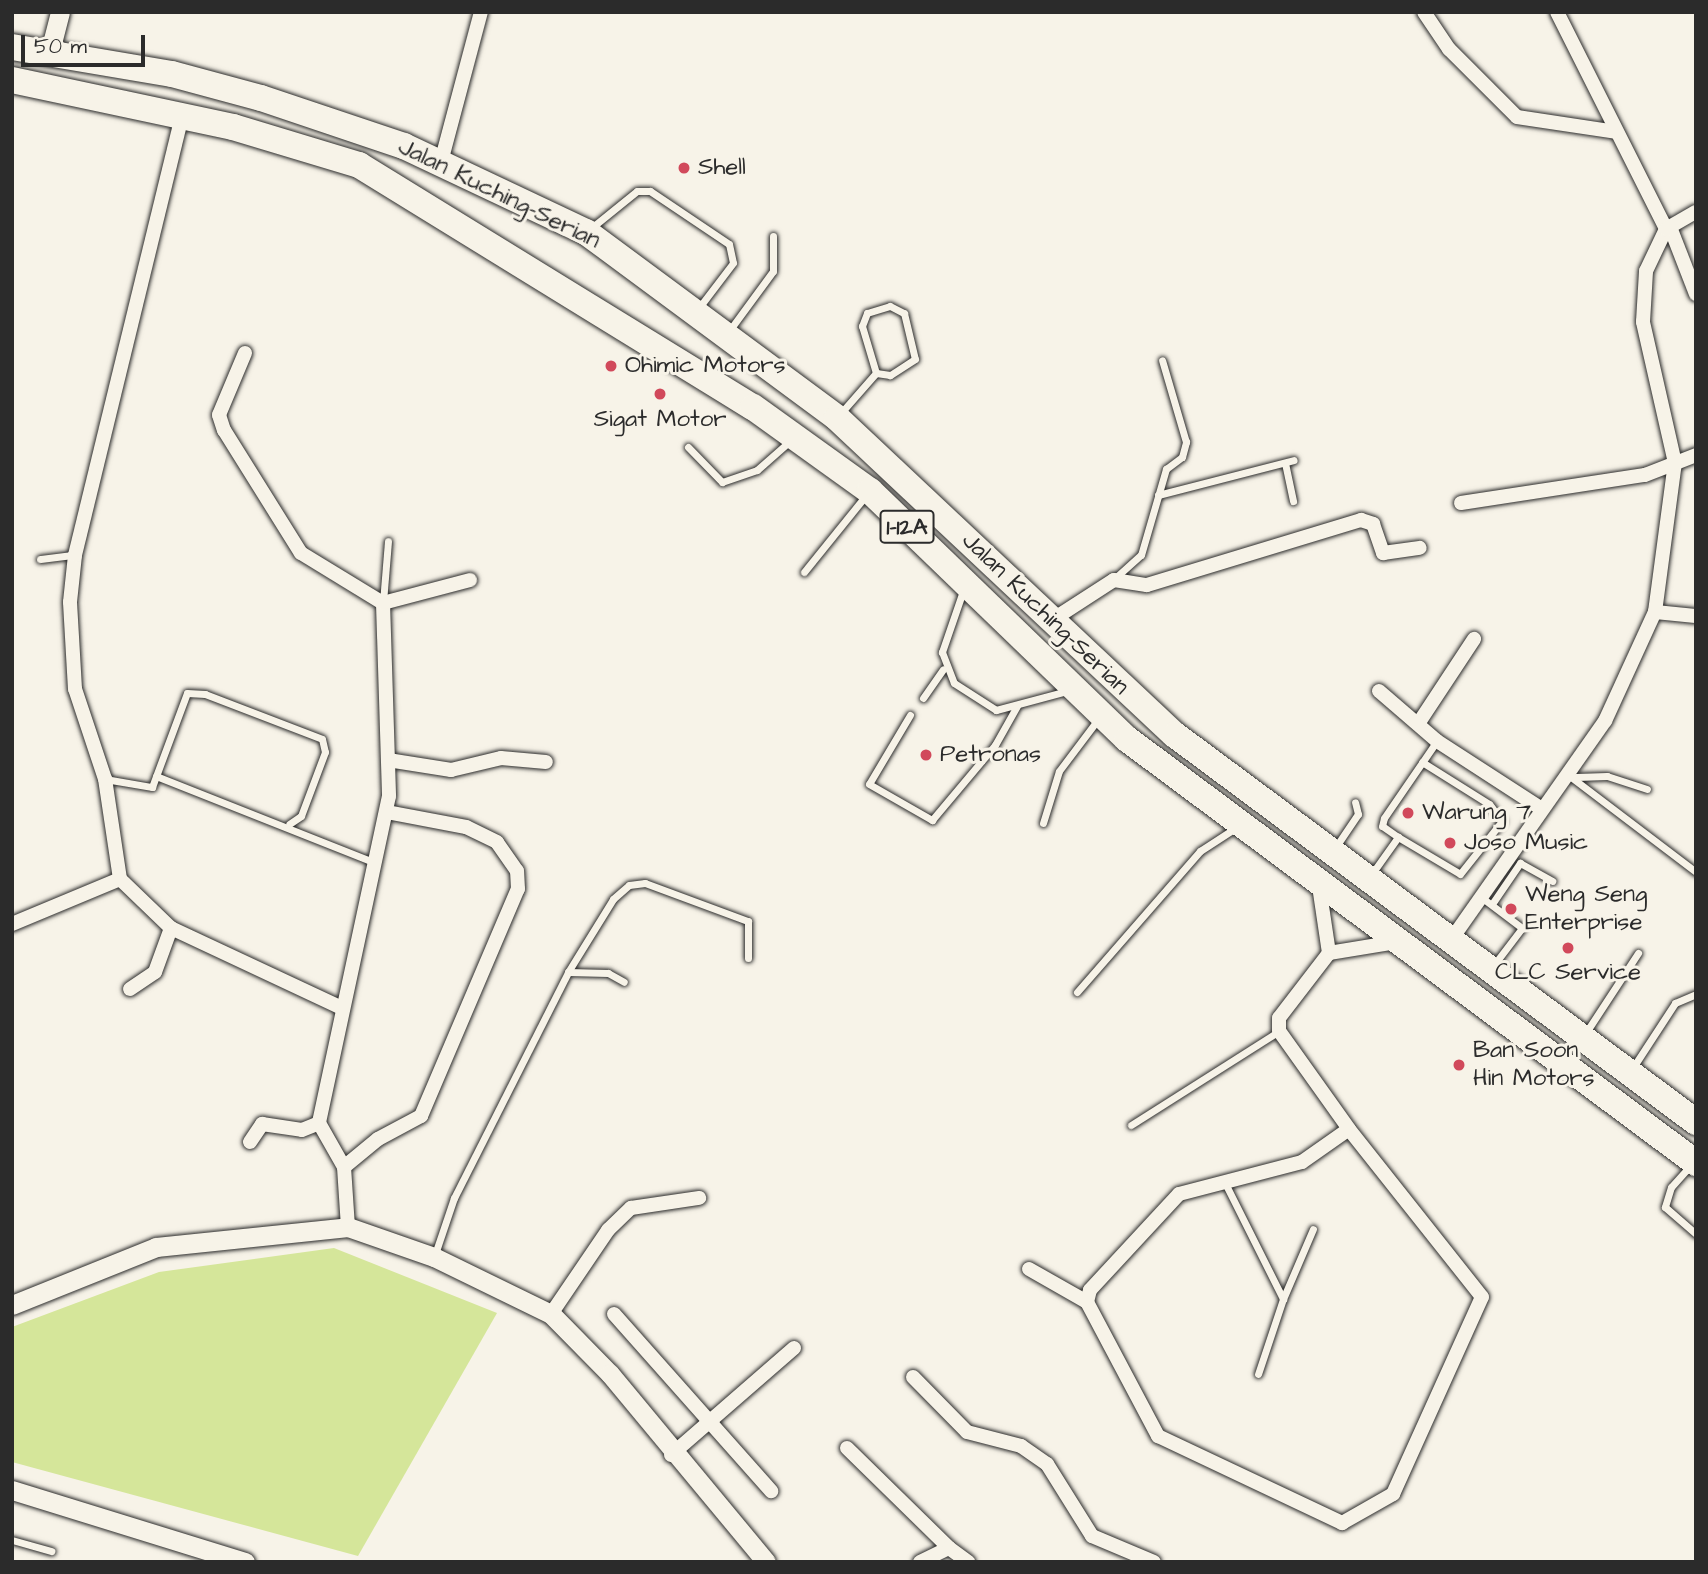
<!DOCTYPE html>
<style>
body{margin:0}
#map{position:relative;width:1708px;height:1574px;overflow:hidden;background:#f7f3e8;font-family:"Architects Daughter",sans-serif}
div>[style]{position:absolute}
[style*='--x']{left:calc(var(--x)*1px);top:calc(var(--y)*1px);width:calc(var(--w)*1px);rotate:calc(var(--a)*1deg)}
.green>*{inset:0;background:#d5e69a}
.roads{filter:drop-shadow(0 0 2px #2b2b2b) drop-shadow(0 0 2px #2b2b2b)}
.lane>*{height:7px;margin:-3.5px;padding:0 3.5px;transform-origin:3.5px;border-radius:3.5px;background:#f7f3e8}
.street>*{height:14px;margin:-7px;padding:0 7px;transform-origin:7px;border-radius:7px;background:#f7f3e8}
.secondary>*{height:19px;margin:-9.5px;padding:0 9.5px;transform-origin:9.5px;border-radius:9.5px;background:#f7f3e8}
.highway>*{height:26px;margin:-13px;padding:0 13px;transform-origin:13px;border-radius:13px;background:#f7f3e8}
.dots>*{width:19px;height:19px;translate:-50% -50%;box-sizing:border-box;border:4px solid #f7f3e8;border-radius:50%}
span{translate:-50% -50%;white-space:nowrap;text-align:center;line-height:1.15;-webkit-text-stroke:6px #f7f3e8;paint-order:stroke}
.shield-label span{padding:2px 5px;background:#f7f3e8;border:2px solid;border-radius:5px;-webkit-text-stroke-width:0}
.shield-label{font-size:23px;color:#2b2b2b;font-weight:700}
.poi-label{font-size:24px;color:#2b2b2b}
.left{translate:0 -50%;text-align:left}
.street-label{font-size:24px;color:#2b2b2b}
.frame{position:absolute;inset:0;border:14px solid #2b2b2b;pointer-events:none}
.scale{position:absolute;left:21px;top:35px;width:124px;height:32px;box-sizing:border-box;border:4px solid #2b2b2b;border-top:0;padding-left:9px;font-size:21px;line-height:24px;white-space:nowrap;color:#2b2b2b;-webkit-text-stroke:5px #f7f3e8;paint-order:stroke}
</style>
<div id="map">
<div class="green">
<i style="clip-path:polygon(334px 1248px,497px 1313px,358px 1556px,12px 1462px,12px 1327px,159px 1272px)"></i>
</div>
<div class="roads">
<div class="lane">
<i style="--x:590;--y:229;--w:60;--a:-39"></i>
<i style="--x:637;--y:191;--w:13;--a:0"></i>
<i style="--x:650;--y:191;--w:95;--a:33.9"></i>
<i style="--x:729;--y:244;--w:19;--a:78"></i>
<i style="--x:733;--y:263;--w:58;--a:127.3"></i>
<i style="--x:890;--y:306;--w:16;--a:27"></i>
<i style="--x:904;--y:313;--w:47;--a:76.6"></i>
<i style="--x:915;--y:359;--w:30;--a:147"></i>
<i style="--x:890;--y:375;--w:14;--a:-172"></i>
<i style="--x:876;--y:373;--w:49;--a:-106.6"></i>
<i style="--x:862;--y:326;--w:14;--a:-69"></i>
<i style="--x:867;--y:313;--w:24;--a:-17"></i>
<i style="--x:729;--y:331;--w:74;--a:-53.7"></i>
<i style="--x:773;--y:271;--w:35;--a:-90"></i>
<i style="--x:840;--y:414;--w:55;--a:-48.7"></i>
<i style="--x:688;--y:447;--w:49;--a:45.8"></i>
<i style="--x:722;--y:482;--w:37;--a:-19"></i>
<i style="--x:757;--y:470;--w:44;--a:-41.3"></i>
<i style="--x:1285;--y:463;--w:39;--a:78"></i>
<i style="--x:1158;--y:495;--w:140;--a:-14.4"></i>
<i style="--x:40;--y:559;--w:35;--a:-7"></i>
<i style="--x:804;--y:572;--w:100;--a:-51.1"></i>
<i style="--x:1114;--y:579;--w:36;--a:-42"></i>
<i style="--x:1141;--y:555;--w:90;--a:-73.8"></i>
<i style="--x:1166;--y:469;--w:20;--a:-37"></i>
<i style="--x:1182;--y:457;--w:16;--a:-75"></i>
<i style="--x:1186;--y:442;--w:85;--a:-106.3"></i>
<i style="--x:964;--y:588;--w:68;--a:109"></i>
<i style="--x:942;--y:652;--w:33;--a:69"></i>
<i style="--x:954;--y:683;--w:50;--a:32.7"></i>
<i style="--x:996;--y:710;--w:73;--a:-15"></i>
<i style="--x:383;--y:602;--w:61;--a:-85.3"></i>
<i style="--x:923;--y:698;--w:35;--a:-55"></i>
<i style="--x:910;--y:715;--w:80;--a:120.7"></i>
<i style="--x:869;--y:784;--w:73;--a:29.7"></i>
<i style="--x:932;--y:820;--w:98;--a:-50"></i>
<i style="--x:995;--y:745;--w:45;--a:-60.6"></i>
<i style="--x:1567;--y:774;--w:162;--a:37.2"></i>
<i style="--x:156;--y:776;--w:237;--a:21.6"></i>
<i style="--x:1576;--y:777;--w:31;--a:-2"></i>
<i style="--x:1607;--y:776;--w:42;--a:18"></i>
<i style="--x:105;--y:779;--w:48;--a:9.7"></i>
<i style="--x:152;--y:787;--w:100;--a:-69.6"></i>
<i style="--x:187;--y:693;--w:18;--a:3"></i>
<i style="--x:205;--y:694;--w:125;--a:21"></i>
<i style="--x:322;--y:739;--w:13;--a:77"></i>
<i style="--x:325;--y:752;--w:68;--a:110.6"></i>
<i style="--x:301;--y:816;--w:14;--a:146"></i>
<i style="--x:1043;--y:823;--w:54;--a:-72.9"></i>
<i style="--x:1059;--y:771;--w:66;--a:-53"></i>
<i style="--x:1398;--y:837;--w:19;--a:-145"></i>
<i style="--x:1382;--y:826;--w:8;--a:-76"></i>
<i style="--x:1384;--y:818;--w:93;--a:-55.5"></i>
<i style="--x:1335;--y:848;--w:41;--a:-55.9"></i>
<i style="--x:1358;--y:814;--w:12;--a:-104"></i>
<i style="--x:1371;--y:875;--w:47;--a:-54.6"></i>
<i style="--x:1398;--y:837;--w:72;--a:30.8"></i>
<i style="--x:1460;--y:874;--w:68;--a:-51.6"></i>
<i style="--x:1502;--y:821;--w:21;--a:-127"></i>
<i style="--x:1489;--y:804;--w:79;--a:-147.9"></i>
<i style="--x:1481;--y:897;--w:51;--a:37.1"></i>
<i style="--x:1522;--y:928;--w:48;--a:127.3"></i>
<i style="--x:1492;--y:904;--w:50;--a:-55.7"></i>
<i style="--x:1520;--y:863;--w:37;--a:29"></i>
<i style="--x:568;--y:972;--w:40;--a:1.4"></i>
<i style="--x:608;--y:973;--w:18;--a:29"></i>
<i style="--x:1077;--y:992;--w:187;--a:-48.9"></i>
<i style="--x:1200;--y:851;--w:44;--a:-33"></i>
<i style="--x:1585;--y:1034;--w:97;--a:-56.8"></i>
<i style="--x:1632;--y:1069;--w:79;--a:-56.9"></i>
<i style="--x:1675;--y:1003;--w:23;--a:-23"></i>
<i style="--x:1131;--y:1125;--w:175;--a:-32.4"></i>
<i style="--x:1690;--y:1166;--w:28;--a:132"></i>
<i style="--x:1671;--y:1187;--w:21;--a:107"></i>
<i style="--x:1665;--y:1207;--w:41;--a:41.1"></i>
<i style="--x:1225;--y:1183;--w:130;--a:63.4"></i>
<i style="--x:1283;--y:1299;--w:79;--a:108.4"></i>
<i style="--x:434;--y:1257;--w:62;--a:-71.3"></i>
<i style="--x:454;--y:1198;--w:253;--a:-63.2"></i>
<i style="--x:568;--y:972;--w:86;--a:-58.3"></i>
<i style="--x:613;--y:899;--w:21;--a:-41"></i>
<i style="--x:629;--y:885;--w:16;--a:-7"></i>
<i style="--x:645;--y:883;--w:110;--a:20.3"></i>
<i style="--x:748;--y:921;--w:37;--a:90"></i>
<i style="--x:1283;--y:1299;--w:76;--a:-66.8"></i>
<i style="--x:12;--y:1540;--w:41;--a:15.8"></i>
</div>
<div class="street">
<i style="--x:1424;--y:12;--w:45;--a:56"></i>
<i style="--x:1449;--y:49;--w:96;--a:45"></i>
<i style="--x:1517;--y:117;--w:100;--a:8.6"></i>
<i style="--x:1557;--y:12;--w:243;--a:63.3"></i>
<i style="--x:441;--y:162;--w:155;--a:-75.1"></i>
<i style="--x:1670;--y:227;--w:72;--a:68.8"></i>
<i style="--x:245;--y:353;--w:67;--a:112.8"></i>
<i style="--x:219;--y:415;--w:16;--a:72"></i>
<i style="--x:224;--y:430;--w:145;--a:58"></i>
<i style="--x:301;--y:553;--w:96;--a:31.4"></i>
<i style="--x:383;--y:603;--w:193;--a:88.2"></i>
<i style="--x:389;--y:796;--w:334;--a:102.1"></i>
<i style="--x:319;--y:1123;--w:51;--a:60.4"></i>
<i style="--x:344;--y:1167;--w:60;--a:86.2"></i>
<i style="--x:1461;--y:503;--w:186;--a:-8.7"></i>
<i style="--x:1645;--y:475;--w:55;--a:-21.4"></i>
<i style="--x:383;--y:603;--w:90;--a:-14.8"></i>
<i style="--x:1655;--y:612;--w:41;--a:5.6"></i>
<i style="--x:1049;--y:622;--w:77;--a:-32.9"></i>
<i style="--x:1114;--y:580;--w:33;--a:9"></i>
<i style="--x:1147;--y:585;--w:224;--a:-16.9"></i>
<i style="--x:1361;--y:520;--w:13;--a:18"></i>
<i style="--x:1373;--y:524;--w:31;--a:71"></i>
<i style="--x:1383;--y:553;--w:37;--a:-8"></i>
<i style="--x:1379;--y:691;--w:77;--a:40.8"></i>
<i style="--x:1437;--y:741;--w:123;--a:33"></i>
<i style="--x:1418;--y:724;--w:102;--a:-56.6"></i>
<i style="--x:388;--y:760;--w:64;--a:9"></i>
<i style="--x:451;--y:770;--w:51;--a:-13.5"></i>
<i style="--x:501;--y:758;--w:45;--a:5.1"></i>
<i style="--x:120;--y:879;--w:101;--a:-98.5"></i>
<i style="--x:105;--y:779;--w:95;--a:-108.4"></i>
<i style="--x:75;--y:689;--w:87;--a:-93.3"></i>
<i style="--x:70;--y:602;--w:47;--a:-83.9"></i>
<i style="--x:75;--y:555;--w:453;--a:-76.3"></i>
<i style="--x:1319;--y:886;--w:68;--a:81.5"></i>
<i style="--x:12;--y:924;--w:117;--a:-22.6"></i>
<i style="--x:120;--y:879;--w:71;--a:43.9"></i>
<i style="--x:171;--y:928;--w:189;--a:25.1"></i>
<i style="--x:1451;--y:940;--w:268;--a:-54.9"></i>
<i style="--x:1605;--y:721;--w:120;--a:-65.4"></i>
<i style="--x:1655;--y:612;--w:150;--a:-82.4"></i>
<i style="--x:1675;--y:463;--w:145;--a:-102.8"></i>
<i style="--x:1643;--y:322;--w:51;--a:-86.6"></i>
<i style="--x:1646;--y:271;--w:47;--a:-64.5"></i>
<i style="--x:1666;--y:229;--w:34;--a:-30"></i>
<i style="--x:130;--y:989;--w:30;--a:-34"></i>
<i style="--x:155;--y:972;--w:47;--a:-70"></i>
<i style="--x:250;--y:1142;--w:22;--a:-56"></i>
<i style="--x:262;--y:1124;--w:40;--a:8.5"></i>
<i style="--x:302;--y:1130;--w:18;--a:-22"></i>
<i style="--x:344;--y:1167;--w:44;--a:-39.5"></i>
<i style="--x:378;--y:1139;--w:49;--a:-28.1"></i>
<i style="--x:421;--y:1116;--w:247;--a:-66.9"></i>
<i style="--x:518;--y:889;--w:18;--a:-93"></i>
<i style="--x:517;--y:871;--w:35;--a:-125"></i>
<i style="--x:497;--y:842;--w:34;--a:-154"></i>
<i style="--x:466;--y:827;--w:80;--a:-169.2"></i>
<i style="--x:1029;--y:1269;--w:67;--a:29.6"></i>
<i style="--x:1087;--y:1302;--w:152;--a:62.1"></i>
<i style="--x:1158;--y:1436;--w:204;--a:25.3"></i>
<i style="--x:1342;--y:1523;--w:59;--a:-29.6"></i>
<i style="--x:1393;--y:1494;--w:216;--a:-65.7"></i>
<i style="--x:1482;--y:1297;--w:214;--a:-128.4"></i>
<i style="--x:1349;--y:1129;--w:120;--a:-125.5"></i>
<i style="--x:1279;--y:1031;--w:13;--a:-90"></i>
<i style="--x:1279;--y:1018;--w:82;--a:-52.4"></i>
<i style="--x:1329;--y:953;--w:68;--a:-9.3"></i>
<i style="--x:1087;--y:1302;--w:12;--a:-76"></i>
<i style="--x:1090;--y:1290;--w:131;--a:-47.2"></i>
<i style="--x:1179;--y:1194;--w:127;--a:-14.6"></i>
<i style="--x:1302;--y:1162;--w:57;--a:-35.1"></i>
<i style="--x:551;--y:1314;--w:102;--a:-55.8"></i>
<i style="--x:608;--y:1230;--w:32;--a:-44"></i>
<i style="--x:631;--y:1208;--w:69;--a:-8.4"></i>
<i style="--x:614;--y:1314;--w:237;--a:48.4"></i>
<i style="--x:913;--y:1377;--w:77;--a:45.5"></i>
<i style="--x:967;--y:1432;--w:56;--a:14.5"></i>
<i style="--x:1021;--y:1446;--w:32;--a:35"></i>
<i style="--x:1047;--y:1464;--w:85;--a:58"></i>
<i style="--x:1092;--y:1536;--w:67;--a:22.8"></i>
<i style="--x:847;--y:1448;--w:143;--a:44.4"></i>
<i style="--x:671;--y:1455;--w:163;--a:-41"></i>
<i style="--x:920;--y:1562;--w:32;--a:-26"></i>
<i style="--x:949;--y:1548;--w:24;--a:36"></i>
</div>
<div class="secondary">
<i style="--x:50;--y:51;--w:40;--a:-75.6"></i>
<i style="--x:12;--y:1305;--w:155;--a:-21.9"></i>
<i style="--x:156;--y:1247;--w:193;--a:-5.9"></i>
<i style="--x:348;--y:1227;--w:91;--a:19.2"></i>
<i style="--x:434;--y:1257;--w:130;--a:26"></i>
<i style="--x:551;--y:1314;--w:84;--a:45.5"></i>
<i style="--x:610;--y:1374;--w:244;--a:50.3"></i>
<i style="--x:12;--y:1490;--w:244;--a:17.2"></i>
</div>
<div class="highway">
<i style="--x:12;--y:47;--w:162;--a:9.6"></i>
<i style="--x:172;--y:74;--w:92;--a:15.1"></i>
<i style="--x:261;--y:98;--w:151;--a:18.6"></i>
<i style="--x:404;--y:146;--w:201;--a:25.3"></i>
<i style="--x:586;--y:232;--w:312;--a:36.5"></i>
<i style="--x:837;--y:418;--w:463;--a:43.2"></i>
<i style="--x:1175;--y:735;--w:649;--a:36.61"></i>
<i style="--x:12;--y:80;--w:226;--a:12"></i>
<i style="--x:233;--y:127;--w:132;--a:16.8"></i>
<i style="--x:359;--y:165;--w:462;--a:31.6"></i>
<i style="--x:753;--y:407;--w:144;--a:35.7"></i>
<i style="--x:870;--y:491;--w:357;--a:44"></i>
<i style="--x:1127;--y:739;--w:710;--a:36.69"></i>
</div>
</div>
<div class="dots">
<i style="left:684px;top:168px;background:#d1495b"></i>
<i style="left:611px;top:366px;background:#d1495b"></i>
<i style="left:660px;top:394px;background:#d1495b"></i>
<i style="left:926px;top:755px;background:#d1495b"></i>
<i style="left:1408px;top:813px;background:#d1495b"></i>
<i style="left:1450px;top:843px;background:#d1495b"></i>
<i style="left:1511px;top:909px;background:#d1495b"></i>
<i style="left:1568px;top:948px;background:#d1495b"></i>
<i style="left:1459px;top:1065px;background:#d1495b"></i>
</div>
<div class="shield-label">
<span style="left:907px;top:527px">1-12A</span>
</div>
<div class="poi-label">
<span class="left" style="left:698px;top:168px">Shell</span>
<span class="left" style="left:625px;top:366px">Ohimic Motors</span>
<span style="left:660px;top:420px">Sigat Motor</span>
<span class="left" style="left:940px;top:755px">Petronas</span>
<span class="left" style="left:1422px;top:813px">Warung 7</span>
<span class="left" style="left:1464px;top:843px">Joso Music</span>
<span class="left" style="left:1525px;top:909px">Weng Seng<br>Enterprise</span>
<span style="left:1568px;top:973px">CLC Service</span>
<span class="left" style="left:1473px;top:1065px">Ban Soon<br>Hin Motors</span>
</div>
<div class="street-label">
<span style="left:499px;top:194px;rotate:26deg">Jalan Kuching-Serian</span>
<span style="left:1045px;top:614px;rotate:44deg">Jalan Kuching-Serian</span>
</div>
<div class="frame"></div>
<div class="scale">50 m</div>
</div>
